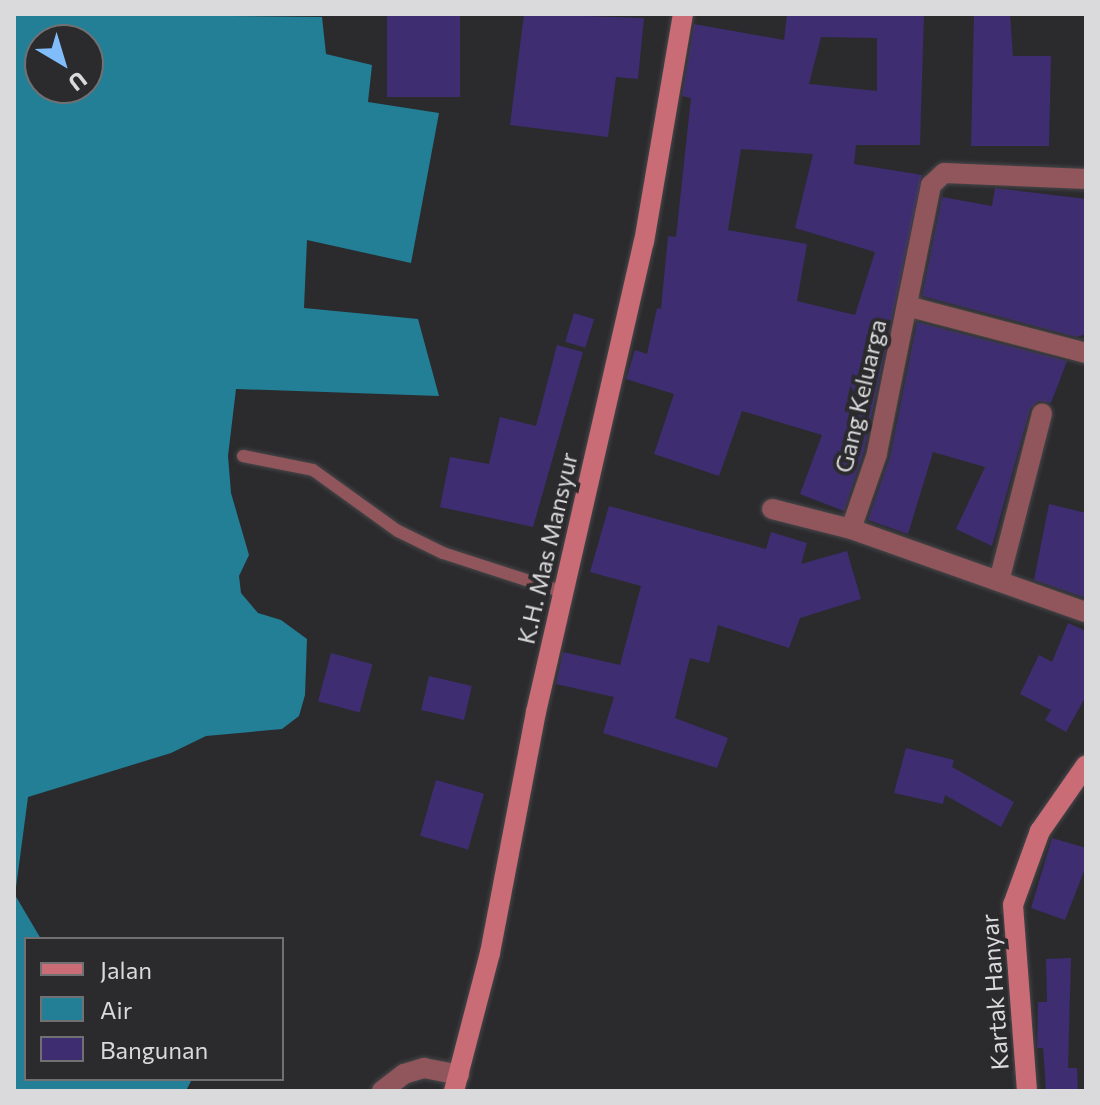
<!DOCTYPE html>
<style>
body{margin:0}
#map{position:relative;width:1100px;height:1105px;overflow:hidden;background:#2b2b2e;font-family:Commissioner,sans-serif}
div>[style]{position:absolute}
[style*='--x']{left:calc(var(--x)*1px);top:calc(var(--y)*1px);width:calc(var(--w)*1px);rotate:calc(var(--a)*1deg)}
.water>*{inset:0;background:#227f96}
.building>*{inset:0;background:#3e2d71;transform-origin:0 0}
.roads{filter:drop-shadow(0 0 2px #47474a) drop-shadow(0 0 2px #47474a)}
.lane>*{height:12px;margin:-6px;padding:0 6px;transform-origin:6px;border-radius:6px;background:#90565b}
.street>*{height:20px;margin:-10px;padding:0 10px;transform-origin:10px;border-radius:10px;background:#90565b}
.secondary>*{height:20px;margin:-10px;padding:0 10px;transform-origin:10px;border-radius:10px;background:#c96c76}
span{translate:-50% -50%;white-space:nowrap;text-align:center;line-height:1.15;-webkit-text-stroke:8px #2b2b2e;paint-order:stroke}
.street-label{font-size:24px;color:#dadadc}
.frame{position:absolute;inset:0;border:16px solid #dadadc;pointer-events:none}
.legend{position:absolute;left:24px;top:937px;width:260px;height:144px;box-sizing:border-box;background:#2b2b2e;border:2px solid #717174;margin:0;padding:10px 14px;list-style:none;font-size:24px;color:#dadadc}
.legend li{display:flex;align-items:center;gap:16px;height:40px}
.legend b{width:40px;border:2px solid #717174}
.north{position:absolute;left:24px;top:24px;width:80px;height:80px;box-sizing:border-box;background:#2b2b2e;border:2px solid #717174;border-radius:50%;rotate:142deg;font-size:22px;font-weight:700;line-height:32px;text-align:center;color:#dadadc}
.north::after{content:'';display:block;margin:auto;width:28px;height:36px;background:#80bdfa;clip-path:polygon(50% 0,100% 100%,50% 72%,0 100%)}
</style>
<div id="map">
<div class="water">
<i style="clip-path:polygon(evenodd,14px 14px,322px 17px,326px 54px,372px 65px,368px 102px,439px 113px,411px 263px,307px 240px,304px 308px,418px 319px,439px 396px,236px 389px,228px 456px,231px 493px,249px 555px,239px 576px,241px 593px,258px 613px,281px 620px,307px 639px,305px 695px,299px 716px,282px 729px,206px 736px,171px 753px,28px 797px,15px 895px,41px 939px,26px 939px,26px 1079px,192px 1079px,186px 1091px,14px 1091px,14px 14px,40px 40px,88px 40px,88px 88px,40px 88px,40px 40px)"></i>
</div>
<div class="building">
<i style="left:387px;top:14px;width:73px;height:83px"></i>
<i style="clip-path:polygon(524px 14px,644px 18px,638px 79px,616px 77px,608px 137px,510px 125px)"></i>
<i style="clip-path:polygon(evenodd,787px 14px,924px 14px,920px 145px,856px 145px,854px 164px,922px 175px,864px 451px,844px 511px,800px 494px,822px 435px,742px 411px,719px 476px,654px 454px,674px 394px,626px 379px,635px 350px,647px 354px,657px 308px,661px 309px,668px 236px,676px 237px,691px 98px,682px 96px,694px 24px,784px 40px,787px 14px,821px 37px,877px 38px,877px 91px,809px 84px,821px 37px,787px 14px,741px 149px,813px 154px,795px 228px,875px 252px,855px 315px,797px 301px,807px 244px,728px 230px,741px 149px)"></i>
<i style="clip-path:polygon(974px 14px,1010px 14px,1013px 56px,1051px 56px,1049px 146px,971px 146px)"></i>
<i style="clip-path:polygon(995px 188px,1086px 199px,1086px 334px,1076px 337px,922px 296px,942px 197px,992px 206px)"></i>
<i style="left:574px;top:313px;width:21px;height:30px;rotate:17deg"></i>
<i style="clip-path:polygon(917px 322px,1067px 361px,1051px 403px,1038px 401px,1030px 409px,992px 546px,956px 529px,985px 467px,933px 452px,908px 534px,868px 520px,890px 457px)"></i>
<i style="clip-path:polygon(557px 345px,583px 352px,533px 527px,440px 507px,450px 457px,489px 464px,500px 417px,536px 426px)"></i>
<i style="clip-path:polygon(1049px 504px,1086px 513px,1086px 598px,1034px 580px)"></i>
<i style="clip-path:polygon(609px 506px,766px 549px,771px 532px,807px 543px,801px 564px,847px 551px,861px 599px,800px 618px,789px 648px,718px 625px,709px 663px,690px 658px,675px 718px,728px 738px,717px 768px,603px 733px,614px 697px,556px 684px,563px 652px,620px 665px,641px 586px,590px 572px)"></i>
<i style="clip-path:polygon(1068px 623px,1086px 631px,1086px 696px,1066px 732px,1045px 720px,1051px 710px,1020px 694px,1039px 655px,1052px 662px)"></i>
<i style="left:331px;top:653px;width:43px;height:50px;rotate:15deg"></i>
<i style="left:429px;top:676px;width:44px;height:35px;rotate:13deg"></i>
<i style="clip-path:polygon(906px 748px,954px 760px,952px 767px,1014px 802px,1001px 827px,945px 795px,943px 804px,894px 793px)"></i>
<i style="left:436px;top:780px;width:50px;height:58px;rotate:16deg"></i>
<i style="clip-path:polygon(1052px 838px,1086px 848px,1086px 866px,1065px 920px,1031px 908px)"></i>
<i style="clip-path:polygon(1071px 958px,1068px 1068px,1077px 1068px,1078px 1091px,1046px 1091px,1043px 1048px,1037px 1048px,1038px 1002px,1047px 1002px,1046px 959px)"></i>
</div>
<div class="roads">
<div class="lane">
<i style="--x:243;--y:456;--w:71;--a:11.3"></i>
<i style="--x:313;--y:470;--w:105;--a:35.7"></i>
<i style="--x:398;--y:531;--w:50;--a:26.1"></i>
<i style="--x:443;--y:553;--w:126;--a:18"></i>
</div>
<div class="street">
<i style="--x:1086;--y:179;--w:142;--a:-177.6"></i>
<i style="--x:944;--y:173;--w:18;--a:137"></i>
<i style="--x:931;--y:185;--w:274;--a:101.4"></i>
<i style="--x:877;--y:454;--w:79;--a:109.1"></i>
<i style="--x:851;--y:529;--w:249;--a:19.5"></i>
<i style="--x:907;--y:306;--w:185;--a:14.7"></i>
<i style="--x:772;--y:509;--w:81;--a:14.2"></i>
<i style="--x:999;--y:581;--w:173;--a:-75.6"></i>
<i style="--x:382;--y:1091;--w:28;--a:-38"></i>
<i style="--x:404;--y:1074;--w:21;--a:-17"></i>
<i style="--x:424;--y:1068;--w:36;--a:11"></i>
</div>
<div class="secondary">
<i style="--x:454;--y:1091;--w:143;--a:-75.4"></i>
<i style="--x:490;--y:953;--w:245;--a:-79.2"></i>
<i style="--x:536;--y:712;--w:482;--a:-77.1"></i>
<i style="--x:644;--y:242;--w:231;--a:-80.3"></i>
<i style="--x:1027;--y:1091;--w:187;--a:-94.3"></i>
<i style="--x:1013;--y:905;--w:79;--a:-70"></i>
<i style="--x:1040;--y:831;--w:80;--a:-55.1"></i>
</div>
</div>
<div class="street-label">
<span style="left:860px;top:396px;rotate:-77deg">Gang Keluarga</span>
<span style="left:547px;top:548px;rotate:-77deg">K.H. Mas Mansyur</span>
<span style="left:994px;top:992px;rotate:-94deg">Kartak Hanyar</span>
</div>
<div class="frame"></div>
<ul class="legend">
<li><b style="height:10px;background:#c96c76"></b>Jalan</li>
<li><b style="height:22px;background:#227f96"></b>Air</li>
<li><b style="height:22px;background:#3e2d71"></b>Bangunan</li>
</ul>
<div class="north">U</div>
</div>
